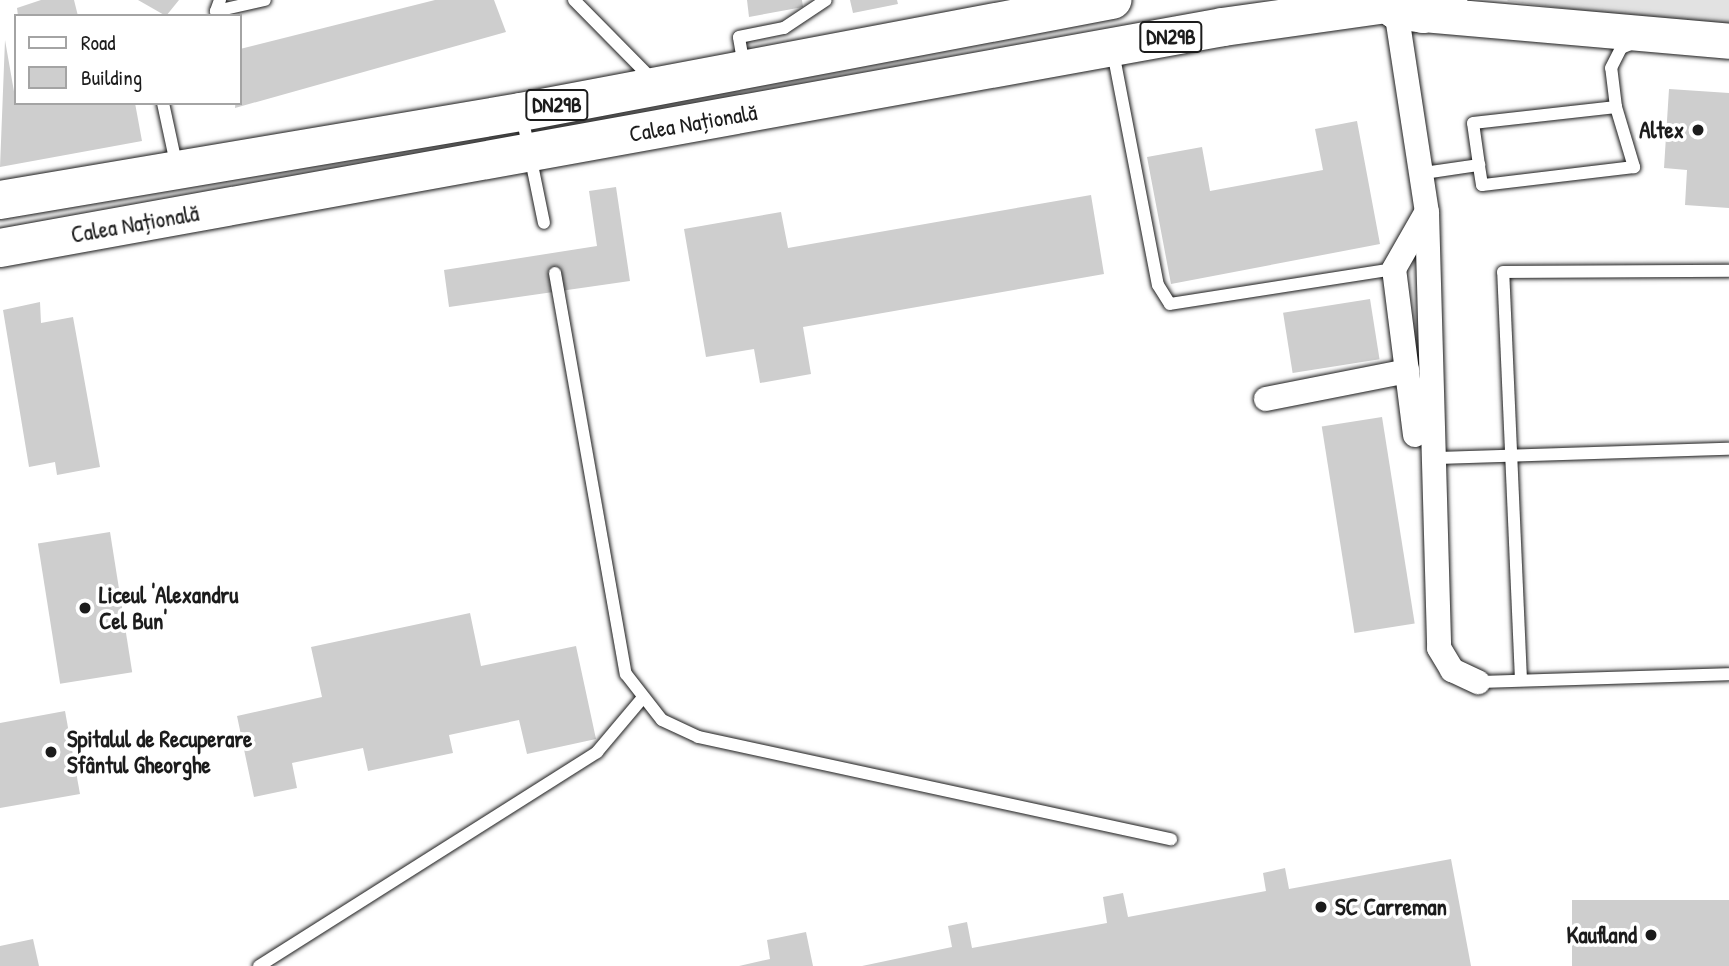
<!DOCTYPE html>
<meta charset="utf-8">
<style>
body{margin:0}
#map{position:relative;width:1729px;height:966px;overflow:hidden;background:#fff;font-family:"Patrick Hand",sans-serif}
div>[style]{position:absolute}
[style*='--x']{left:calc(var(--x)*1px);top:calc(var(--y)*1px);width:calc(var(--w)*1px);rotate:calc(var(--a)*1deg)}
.green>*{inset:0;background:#e2e2e2}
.building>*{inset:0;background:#cecece;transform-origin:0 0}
.roads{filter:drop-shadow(0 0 2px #1c1c1c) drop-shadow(0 0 2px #1c1c1c)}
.lane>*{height:12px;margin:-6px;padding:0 6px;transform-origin:6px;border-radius:6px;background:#fff}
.street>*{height:24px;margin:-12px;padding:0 12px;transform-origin:12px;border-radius:12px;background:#fff}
.secondary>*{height:35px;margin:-17.5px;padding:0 17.5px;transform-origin:17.5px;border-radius:17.5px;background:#fff}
.primary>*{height:38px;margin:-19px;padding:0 19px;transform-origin:19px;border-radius:19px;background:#fff}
.dots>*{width:19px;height:19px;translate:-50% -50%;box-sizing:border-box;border:4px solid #fff;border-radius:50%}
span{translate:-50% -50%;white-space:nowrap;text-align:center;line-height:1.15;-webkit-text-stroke:7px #fff;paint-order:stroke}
.shield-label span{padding:2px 5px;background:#fff;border:2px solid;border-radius:5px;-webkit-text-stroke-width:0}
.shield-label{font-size:21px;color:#1c1c1c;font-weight:700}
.street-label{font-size:23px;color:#1c1c1c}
.poi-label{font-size:23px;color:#1c1c1c;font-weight:700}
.right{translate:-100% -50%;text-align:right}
.left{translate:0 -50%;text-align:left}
.legend{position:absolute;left:14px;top:14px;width:228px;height:91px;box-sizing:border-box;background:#fff;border:2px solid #a4a4a4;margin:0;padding:9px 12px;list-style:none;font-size:21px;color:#1c1c1c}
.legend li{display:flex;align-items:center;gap:14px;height:35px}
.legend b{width:35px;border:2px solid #a4a4a4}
</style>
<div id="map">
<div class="green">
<i style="clip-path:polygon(1729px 0,1729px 29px,1507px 1px,1508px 0)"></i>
</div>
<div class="building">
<i style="clip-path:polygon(41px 0,74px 0,78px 16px,18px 16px,17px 8px)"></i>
<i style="clip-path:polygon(138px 0,179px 0,166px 16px)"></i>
<i style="clip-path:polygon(435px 0,494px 0,506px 32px,235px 108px,240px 49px)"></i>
<i style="clip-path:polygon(747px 0,802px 0,803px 7px,749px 17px)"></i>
<i style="clip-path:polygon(850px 0,897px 0,898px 4px,853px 13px)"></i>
<i style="clip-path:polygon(5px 40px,16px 103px,135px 103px,142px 141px,0 167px)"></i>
<i style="clip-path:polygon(1669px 89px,1729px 93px,1729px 208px,1685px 205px,1687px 170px,1664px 168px)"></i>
<i style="clip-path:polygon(1357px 121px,1380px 244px,1171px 284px,1147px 157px,1202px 147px,1210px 191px,1323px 170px,1315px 129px)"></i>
<i style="clip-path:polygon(616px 187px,630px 281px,449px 307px,444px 270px,597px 246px,589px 191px)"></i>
<i style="clip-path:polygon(1091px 195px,1104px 274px,803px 327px,811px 374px,760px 383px,754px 349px,706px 357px,684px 229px,781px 212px,788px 248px)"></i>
<i style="left:1370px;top:299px;width:61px;height:88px;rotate:81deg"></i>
<i style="clip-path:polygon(40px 302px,41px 323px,73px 317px,100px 467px,57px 475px,55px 462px,29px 467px,3px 310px)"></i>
<i style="left:1382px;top:417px;width:209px;height:61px;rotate:81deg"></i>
<i style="left:110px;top:532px;width:142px;height:73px;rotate:81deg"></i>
<i style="clip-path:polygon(470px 613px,481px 666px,576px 646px,596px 739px,527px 754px,519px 720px,449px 735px,453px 753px,368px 771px,363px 748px,292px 763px,297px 788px,254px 797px,237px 716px,322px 697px,311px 647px)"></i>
<i style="clip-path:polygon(65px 711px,80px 794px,0 808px,0 723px)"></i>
<i style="clip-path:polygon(1451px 859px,1471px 966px,862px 966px,952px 947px,948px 926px,967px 922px,972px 948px,1107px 923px,1103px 897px,1123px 893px,1128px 917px,1266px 891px,1263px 873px,1285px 868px,1289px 889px)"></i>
<i style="left:1729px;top:900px;width:66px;height:157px;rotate:90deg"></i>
<i style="clip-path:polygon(806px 932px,813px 966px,739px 966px,770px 959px,767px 940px)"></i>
<i style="clip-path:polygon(33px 939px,39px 966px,0 966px,0 946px)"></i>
</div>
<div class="roads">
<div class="lane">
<i style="--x:220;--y:0;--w:12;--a:110"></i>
<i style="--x:216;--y:11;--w:50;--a:-12.7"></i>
<i style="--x:574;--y:0;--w:112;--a:45.4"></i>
<i style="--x:1113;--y:52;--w:237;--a:79.1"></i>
<i style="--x:1158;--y:285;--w:22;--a:58"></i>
<i style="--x:1170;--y:304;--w:227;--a:-8.9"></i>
<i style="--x:744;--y:66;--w:29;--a:-100"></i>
<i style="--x:739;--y:37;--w:46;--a:-11.3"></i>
<i style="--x:784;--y:28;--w:50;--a:-33.7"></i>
<i style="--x:163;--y:103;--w:66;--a:77.8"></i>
<i style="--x:1616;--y:107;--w:39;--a:-97"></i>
<i style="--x:1611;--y:68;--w:22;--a:-63"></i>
<i style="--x:1621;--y:48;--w:15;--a:-23"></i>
<i style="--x:522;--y:116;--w:109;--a:78.4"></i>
<i style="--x:1424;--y:173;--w:56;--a:-8.3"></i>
<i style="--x:1479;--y:165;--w:42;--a:-98.1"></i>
<i style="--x:1473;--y:123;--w:144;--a:-6.4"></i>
<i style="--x:1616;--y:107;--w:63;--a:73.3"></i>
<i style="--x:1634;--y:167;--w:153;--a:173.2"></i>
<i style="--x:1482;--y:185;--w:20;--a:-99"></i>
<i style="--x:555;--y:273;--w:407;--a:80"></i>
<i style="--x:626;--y:674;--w:58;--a:52"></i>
<i style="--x:662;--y:720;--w:40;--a:25"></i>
<i style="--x:698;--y:737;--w:484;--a:12.2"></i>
<i style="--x:1436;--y:458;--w:293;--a:-1.8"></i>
<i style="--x:1521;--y:680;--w:408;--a:-92.5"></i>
<i style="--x:1503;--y:272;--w:226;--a:-0.3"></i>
<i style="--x:1478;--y:682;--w:251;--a:-1.8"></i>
<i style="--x:259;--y:966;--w:400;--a:-32.3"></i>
<i style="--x:597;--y:752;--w:68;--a:-49.8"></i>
</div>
<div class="street">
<i style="--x:1396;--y:10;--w:204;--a:81.3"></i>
<i style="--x:1427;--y:212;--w:436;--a:88.4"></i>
<i style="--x:1439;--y:648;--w:26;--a:59"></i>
<i style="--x:1452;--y:670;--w:29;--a:25"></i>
<i style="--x:1266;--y:399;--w:144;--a:-11.2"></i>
<i style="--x:1415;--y:435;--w:167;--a:-97.2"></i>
<i style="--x:1394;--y:269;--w:64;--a:-60.3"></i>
</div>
<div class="secondary">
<i style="--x:1423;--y:14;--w:307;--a:5"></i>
</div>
<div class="primary">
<i style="--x:1382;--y:0;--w:17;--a:36"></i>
<i style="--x:1396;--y:10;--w:27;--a:8"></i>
<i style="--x:1423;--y:14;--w:29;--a:-29"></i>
<i style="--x:0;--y:200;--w:528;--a:-9.59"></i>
<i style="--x:521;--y:112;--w:602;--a:-10.73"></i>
<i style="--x:0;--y:248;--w:1243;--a:-10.24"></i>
<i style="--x:1223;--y:27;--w:166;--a:-8"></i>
</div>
</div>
<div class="dots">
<i style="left:1698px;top:130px;background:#1c1c1c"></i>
<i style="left:85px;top:608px;background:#1c1c1c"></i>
<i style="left:51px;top:752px;background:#1c1c1c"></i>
<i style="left:1321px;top:907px;background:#1c1c1c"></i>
<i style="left:1651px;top:935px;background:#1c1c1c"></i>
</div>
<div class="shield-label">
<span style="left:1171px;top:37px">DN29B</span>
<span style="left:557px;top:105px">DN29B</span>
</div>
<div class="street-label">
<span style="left:693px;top:123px;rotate:-10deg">Calea Națională</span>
<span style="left:135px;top:224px;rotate:-10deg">Calea Națională</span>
</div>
<div class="poi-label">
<span class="right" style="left:1684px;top:130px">Altex</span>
<span class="left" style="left:99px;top:608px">Liceul 'Alexandru<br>Cel Bun'</span>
<span class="left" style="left:67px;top:752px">Spitalul de Recuperare<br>Sfântul Gheorghe</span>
<span class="left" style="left:1335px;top:907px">SC Carreman</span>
<span class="right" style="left:1637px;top:935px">Kaufland</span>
</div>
<ul class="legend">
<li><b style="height:9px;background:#fff"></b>Road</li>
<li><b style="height:19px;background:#cecece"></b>Building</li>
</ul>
</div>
